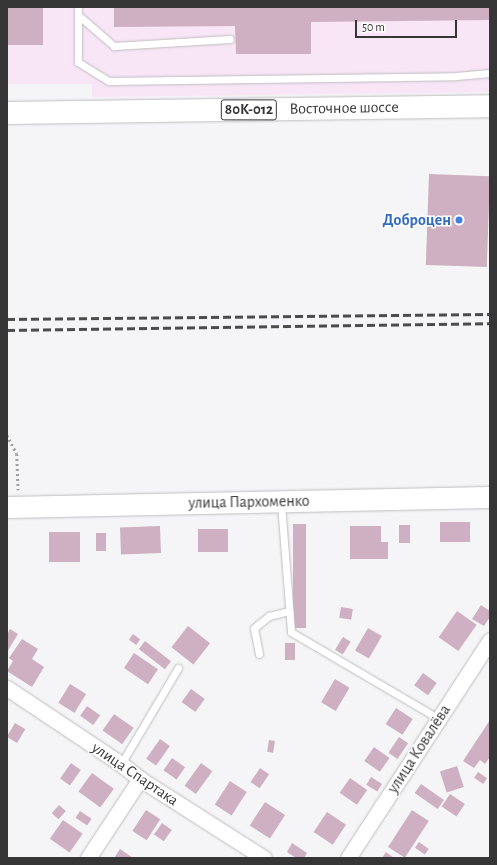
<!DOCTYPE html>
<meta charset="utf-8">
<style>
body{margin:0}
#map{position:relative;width:497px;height:865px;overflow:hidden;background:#f5f5f7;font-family:"Alegreya Sans",sans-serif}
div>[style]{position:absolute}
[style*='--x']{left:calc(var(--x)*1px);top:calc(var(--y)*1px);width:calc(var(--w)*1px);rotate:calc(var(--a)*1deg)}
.industrial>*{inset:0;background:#f8e5f6}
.building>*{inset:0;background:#ceb0c2;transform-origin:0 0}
.path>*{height:2.5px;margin-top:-1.25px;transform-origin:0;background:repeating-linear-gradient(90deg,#9e9ea0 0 2px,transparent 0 5px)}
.roads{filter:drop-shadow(0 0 1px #bebec0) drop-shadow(0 0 1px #bebec0)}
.lane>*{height:7px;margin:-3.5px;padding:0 3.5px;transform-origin:3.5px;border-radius:3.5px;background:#fff}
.street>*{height:15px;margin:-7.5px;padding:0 7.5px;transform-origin:7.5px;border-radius:7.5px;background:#fff}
.secondary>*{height:21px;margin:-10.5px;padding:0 10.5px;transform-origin:10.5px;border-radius:10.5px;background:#fff}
.primary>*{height:22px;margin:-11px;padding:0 11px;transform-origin:11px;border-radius:11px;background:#fff}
.rail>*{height:3px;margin-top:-1.5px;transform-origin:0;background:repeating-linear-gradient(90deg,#4c4c4d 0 8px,transparent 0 12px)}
.dots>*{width:11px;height:11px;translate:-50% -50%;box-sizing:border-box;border:2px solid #fff;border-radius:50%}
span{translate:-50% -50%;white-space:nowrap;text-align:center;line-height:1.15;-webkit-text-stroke:3px #fff;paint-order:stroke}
.shield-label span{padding:1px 3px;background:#fff;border:1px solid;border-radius:3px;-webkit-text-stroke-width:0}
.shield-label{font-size:15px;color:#363637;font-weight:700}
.street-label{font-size:16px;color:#363637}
.shop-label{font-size:16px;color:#366cbe;font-weight:700}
.right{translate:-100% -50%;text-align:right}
.frame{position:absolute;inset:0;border:8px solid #363637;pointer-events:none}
.scale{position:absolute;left:355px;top:20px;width:102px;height:18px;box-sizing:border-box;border:2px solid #363637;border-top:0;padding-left:5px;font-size:12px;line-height:14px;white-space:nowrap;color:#363637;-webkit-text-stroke:3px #fff;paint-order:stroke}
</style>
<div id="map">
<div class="industrial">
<i style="clip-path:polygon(7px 7px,490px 7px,490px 92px,92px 97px,92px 84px,7px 84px)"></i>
</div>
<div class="building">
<i style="left:7px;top:7px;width:36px;height:38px"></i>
<i style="clip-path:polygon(114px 7px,490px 7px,490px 20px,311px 22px,311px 54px,236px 54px,235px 26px,114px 27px)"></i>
<i style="left:429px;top:174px;width:61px;height:91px;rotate:2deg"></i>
<i style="left:470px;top:522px;width:20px;height:30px;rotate:90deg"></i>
<i style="left:293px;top:524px;width:13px;height:104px"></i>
<i style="left:399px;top:525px;width:11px;height:18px"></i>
<i style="left:160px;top:526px;width:27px;height:40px;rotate:88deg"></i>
<i style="clip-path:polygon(350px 526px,381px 526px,381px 542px,388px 542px,388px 559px,350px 559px)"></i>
<i style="left:198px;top:529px;width:30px;height:23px"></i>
<i style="left:49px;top:532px;width:31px;height:30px"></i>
<i style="left:96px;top:533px;width:10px;height:18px"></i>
<i style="clip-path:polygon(481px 605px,490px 611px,490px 617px,484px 626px,472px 619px)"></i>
<i style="left:341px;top:607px;width:12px;height:11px;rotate:9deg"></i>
<i style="left:457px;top:611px;width:24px;height:32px;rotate:35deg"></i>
<i style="left:188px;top:626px;width:28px;height:27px;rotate:38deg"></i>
<i style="left:368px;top:628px;width:16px;height:26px;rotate:30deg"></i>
<i style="clip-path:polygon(10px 629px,18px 634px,7px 652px,7px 635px)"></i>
<i style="left:133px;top:634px;width:9px;height:7px;rotate:36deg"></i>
<i style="left:343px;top:637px;width:9px;height:15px;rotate:32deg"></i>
<i style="clip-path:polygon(22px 639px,38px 649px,32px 659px,44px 667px,32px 687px,7px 671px,13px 661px,9px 658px)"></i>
<i style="left:145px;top:641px;width:33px;height:10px;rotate:38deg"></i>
<i style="left:285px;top:643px;width:10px;height:17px"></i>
<i style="left:134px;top:653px;width:29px;height:18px;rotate:34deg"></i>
<i style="left:423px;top:673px;width:17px;height:15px;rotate:36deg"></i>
<i style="left:335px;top:679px;width:17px;height:27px;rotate:31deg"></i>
<i style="left:70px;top:684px;width:19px;height:22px;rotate:32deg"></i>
<i style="left:191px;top:689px;width:17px;height:16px;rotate:36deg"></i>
<i style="left:87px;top:706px;width:16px;height:12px;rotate:35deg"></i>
<i style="left:396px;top:708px;width:20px;height:19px;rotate:33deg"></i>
<i style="left:114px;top:714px;width:24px;height:20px;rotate:35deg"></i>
<i style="clip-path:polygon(490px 720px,490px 757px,485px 764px,480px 760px,474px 768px,463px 761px)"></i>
<i style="left:15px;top:723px;width:12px;height:16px;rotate:31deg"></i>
<i style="left:399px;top:737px;width:11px;height:19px;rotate:34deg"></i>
<i style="left:160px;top:739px;width:12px;height:24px;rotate:35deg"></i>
<i style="left:269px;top:740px;width:6px;height:12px;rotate:9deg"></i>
<i style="left:374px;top:747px;width:19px;height:17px;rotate:35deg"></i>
<i style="left:172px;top:758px;width:16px;height:15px;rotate:35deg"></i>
<i style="left:71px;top:763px;width:12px;height:19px;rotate:35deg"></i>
<i style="left:201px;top:763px;width:14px;height:28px;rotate:36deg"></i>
<i style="left:457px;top:766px;width:22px;height:18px;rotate:72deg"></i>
<i style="left:260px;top:768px;width:11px;height:17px;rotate:34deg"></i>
<i style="left:478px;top:772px;width:11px;height:7px;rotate:34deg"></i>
<i style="left:92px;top:773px;width:27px;height:23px;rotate:36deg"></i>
<i style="left:371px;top:777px;width:13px;height:9px;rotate:32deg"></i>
<i style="left:350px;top:778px;width:21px;height:18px;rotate:35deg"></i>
<i style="left:230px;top:781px;width:20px;height:28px;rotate:33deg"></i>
<i style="left:421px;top:784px;width:28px;height:11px;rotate:35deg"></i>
<i style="left:450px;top:794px;width:18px;height:15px;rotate:34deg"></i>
<i style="left:265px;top:802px;width:24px;height:28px;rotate:33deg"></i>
<i style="left:59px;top:805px;width:9px;height:11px;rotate:41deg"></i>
<i style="left:146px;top:810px;width:17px;height:25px;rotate:33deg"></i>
<i style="left:412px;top:810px;width:20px;height:44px;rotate:33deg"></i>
<i style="left:80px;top:811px;width:14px;height:8px;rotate:34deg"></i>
<i style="left:327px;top:812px;width:23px;height:24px;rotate:34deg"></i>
<i style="left:63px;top:820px;width:24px;height:23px;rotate:35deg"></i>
<i style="left:162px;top:823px;width:12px;height:14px;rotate:35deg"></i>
<i style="left:419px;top:842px;width:12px;height:7px;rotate:35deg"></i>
<i style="clip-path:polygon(292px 843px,307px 853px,304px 858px,296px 858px,287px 852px)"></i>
<i style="clip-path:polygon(120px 849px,133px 858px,114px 858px)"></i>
<i style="clip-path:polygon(386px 852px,394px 858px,382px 858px)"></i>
</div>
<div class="path">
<i style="--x:7;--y:435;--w:21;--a:62"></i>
<i style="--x:17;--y:454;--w:36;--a:88"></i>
</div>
<div class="roads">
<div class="lane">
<i style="--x:78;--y:7;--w:55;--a:90"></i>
<i style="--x:78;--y:62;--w:36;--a:32"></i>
<i style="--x:109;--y:81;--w:347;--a:-0.8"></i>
<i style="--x:456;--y:76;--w:34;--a:-5"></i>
<i style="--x:78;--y:15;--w:48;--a:40.7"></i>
<i style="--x:114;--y:46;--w:116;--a:-3.5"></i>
<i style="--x:281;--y:504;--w:128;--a:85.5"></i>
<i style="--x:291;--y:632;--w:172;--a:30.4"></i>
<i style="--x:259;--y:654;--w:26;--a:-101"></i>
<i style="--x:254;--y:628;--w:19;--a:-39"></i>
<i style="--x:269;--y:616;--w:21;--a:-14"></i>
<i style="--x:121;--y:764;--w:112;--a:-59.3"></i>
</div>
<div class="street">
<i style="--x:7;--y:688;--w:137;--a:33.7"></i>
<i style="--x:121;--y:764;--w:24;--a:38"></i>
<i style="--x:140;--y:779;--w:147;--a:32.5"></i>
<i style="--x:88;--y:858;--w:95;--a:-56.6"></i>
<i style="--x:348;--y:858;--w:260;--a:-56.9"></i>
</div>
<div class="secondary">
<i style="--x:7;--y:507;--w:483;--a:-1.2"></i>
</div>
<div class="primary">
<i style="--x:7;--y:113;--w:483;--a:-0.8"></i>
</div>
</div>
<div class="rail">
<i style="--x:7;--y:319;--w:483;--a:-0.6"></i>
<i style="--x:7;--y:330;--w:483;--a:-0.8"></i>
</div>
<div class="dots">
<i style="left:459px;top:220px;background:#3f7fe0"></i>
</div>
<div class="shield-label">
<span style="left:249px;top:110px">80К-012</span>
</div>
<div class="street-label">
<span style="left:344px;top:108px;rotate:-1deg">Восточное шоссе</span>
<span style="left:249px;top:502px;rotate:-1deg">улица Пархоменко</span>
<span style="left:419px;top:749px;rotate:-57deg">улица Ковалёва</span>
<span style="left:135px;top:774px;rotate:34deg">улица Спартака</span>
</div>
<div class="shop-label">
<span class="right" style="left:451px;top:220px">Доброцен</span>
</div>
<div class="frame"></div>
<div class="scale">50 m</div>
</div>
